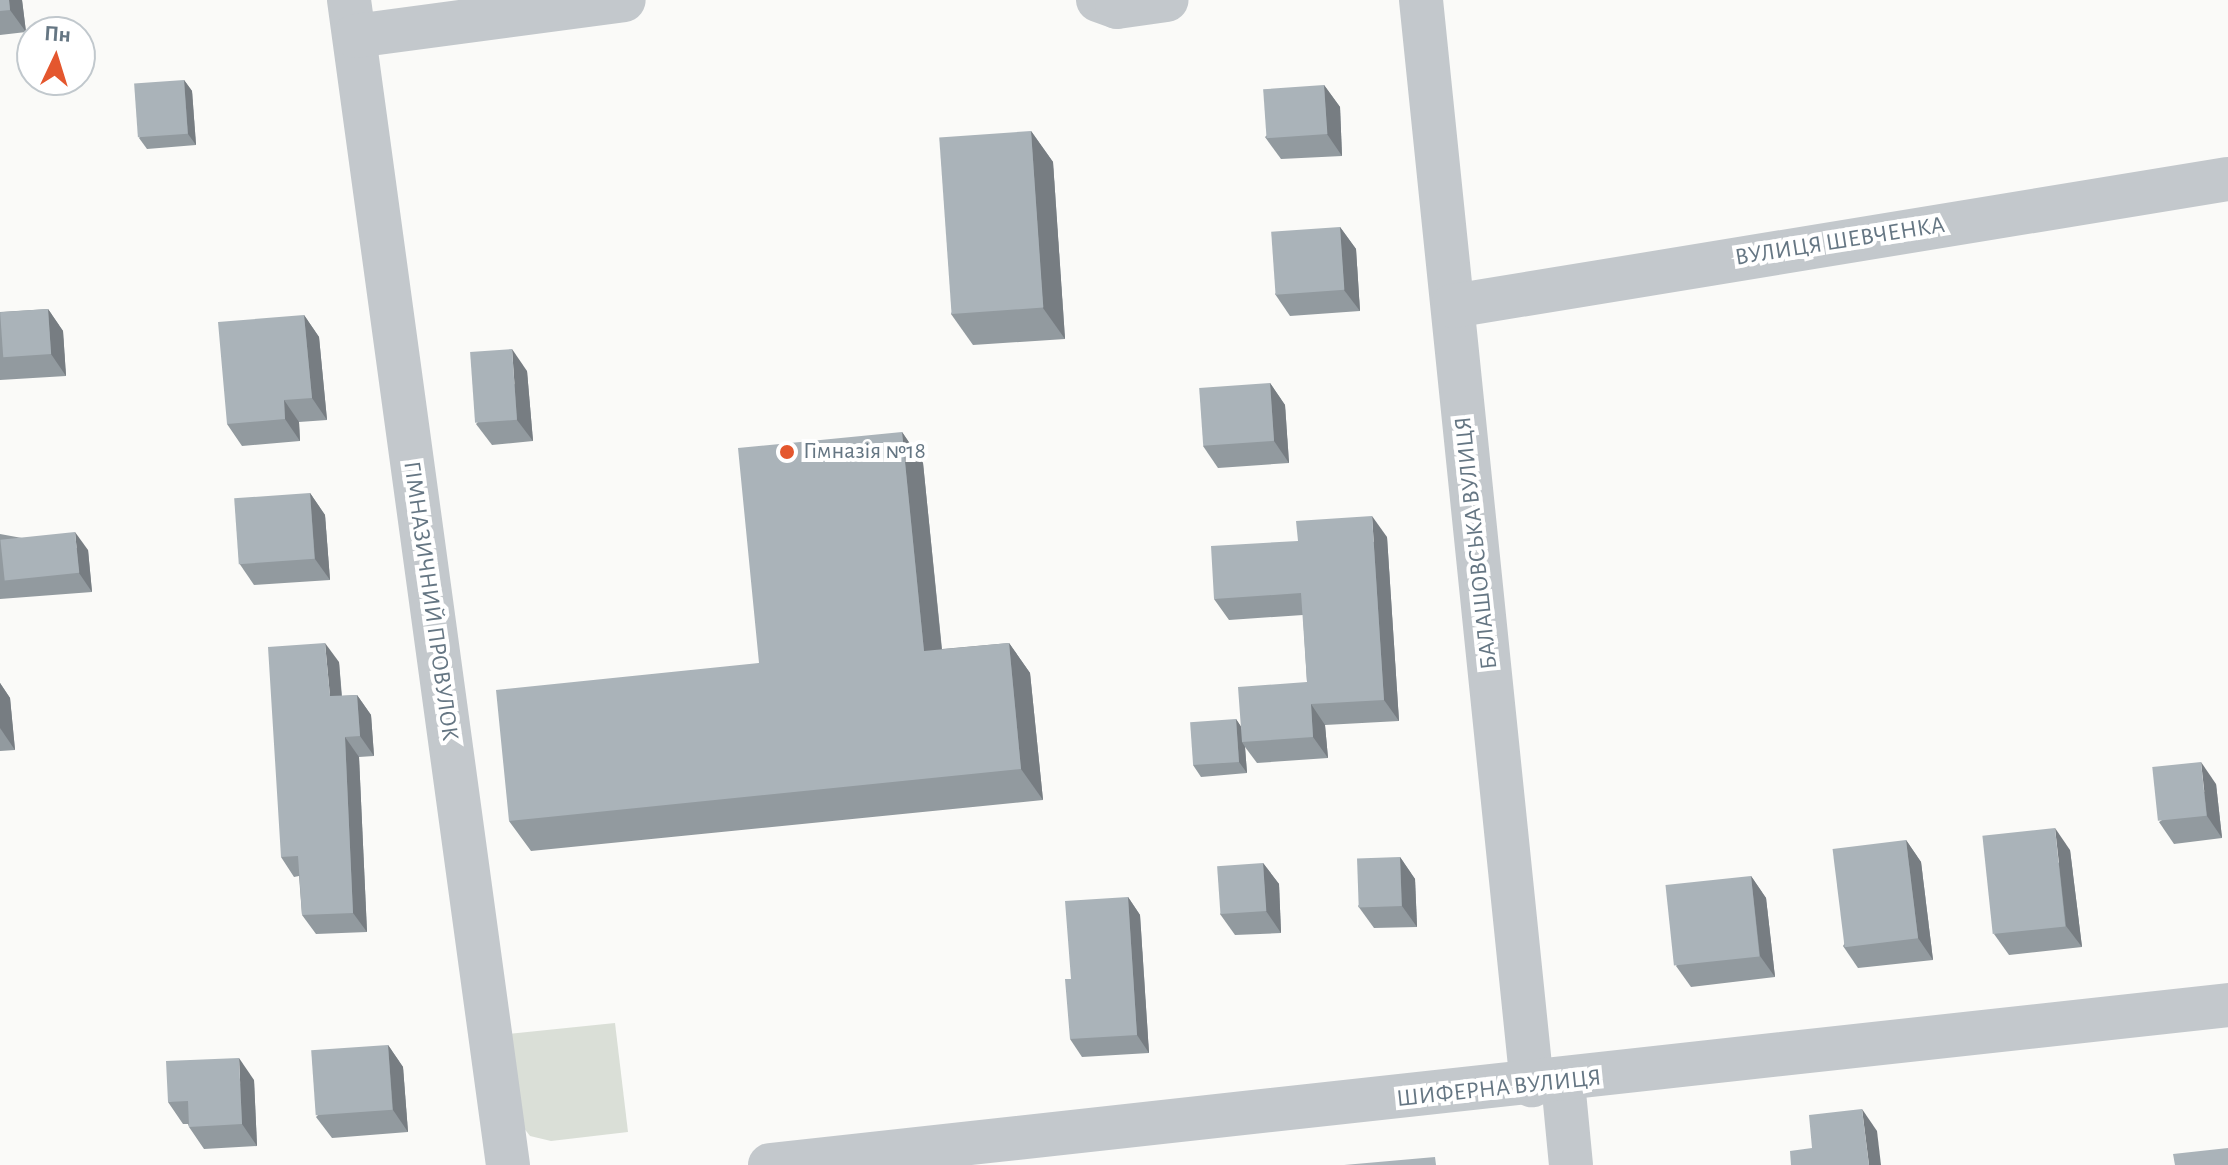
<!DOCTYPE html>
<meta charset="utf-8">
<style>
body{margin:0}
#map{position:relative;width:2228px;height:1165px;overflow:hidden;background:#fafaf8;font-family:"Alegreya Sans",sans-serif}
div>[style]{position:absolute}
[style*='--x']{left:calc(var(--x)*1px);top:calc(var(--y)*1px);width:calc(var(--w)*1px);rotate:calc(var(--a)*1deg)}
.green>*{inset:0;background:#dadfd7}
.minor>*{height:44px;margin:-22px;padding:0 22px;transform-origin:22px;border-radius:22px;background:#c3c8cc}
.wall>*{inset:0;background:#929a9f}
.shaded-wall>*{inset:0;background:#777d82}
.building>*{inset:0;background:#aab3b9;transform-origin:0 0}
.dots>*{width:22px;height:22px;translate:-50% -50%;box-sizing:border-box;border:4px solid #fff;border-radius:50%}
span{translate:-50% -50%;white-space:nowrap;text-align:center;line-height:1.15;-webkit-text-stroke:8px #fff;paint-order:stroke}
.street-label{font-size:24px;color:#657683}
.poi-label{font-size:24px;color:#657683}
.left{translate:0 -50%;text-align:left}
.north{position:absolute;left:16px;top:16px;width:80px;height:80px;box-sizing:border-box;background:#fff;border:2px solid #c1c8cd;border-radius:50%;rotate:4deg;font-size:22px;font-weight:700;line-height:32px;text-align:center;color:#657683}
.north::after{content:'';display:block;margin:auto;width:28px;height:36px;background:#e4572e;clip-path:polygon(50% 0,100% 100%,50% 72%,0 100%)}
</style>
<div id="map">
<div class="green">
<i style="clip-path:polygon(615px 1023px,628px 1132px,551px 1141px,530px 1136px,516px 1118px,507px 1034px)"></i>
</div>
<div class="minor">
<i style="--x:349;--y:0;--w:1176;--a:82.23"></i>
<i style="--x:1098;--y:0;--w:20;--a:20"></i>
<i style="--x:1117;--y:7;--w:50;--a:-8"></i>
<i style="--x:1421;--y:0;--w:1091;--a:84.16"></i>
<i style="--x:355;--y:36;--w:271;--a:-7.6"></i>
<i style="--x:1453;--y:306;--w:785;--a:-9.31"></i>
<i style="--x:1563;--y:1082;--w:83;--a:84.5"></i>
<i style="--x:770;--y:1165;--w:1467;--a:-6.26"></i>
</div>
<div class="wall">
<i style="clip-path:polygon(0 0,22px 0,26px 32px,0 35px)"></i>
<i style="clip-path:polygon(184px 80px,192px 91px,196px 145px,147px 149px,139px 138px)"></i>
<i style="clip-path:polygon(1324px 85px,1340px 107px,1342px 156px,1281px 159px,1265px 137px)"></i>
<i style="clip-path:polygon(1031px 131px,1053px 162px,1065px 339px,973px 345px,951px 314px)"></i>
<i style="clip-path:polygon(1340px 227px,1356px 249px,1360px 311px,1290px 316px,1275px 294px)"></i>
<i style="clip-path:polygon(48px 309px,63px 331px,66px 376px,0 380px,0 312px)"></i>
<i style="clip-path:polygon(304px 315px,319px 337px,327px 420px,299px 422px,300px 441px,242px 446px,227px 424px)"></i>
<i style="clip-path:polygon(527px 371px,533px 441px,492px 445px,476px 424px)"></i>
<i style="clip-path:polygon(1270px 383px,1285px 405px,1289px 463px,1218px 468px,1203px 446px)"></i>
<i style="clip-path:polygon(902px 432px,923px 463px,942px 649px,1009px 643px,1030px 673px,1043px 800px,531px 851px,509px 821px,759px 663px)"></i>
<i style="clip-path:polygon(310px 493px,325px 515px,330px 580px,254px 585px,239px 563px)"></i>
<i style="clip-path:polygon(0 534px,88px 550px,92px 592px,0 599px)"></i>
<i style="clip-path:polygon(1387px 537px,1399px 721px,1325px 725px,1328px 758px,1257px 763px,1245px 747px,1247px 773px,1201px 777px,1193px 765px,1236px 719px,1241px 727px,1307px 682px,1303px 615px,1229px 620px,1214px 599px)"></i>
<i style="clip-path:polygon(339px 662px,342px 696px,357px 695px,371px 715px,374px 756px,359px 757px,367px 932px,316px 934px,302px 915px,299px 876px,294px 877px,281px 857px)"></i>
<i style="clip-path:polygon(0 683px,10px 698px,15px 750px,0 751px)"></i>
<i style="clip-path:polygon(2216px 784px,2222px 838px,2174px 844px,2159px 822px)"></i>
<i style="clip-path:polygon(1906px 840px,1921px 862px,1933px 960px,1858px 968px,1843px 946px)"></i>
<i style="clip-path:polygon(2070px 850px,2082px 947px,2009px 955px,1994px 934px)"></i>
<i style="clip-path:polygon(1400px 857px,1415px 879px,1417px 927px,1374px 928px,1358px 906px)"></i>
<i style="clip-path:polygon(1263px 863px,1279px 884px,1281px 933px,1235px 935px,1220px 914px)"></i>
<i style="clip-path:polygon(1751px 876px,1766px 898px,1775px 977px,1691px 987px,1676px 966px)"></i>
<i style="clip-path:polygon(1128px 897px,1140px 915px,1149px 1053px,1082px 1057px,1070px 1039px,1071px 979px)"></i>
<i style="clip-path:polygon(388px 1045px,403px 1067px,408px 1132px,332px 1138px,316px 1117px)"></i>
<i style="clip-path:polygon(254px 1080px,257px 1146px,204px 1149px,189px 1127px,188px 1124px,183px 1124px,168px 1102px)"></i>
</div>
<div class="shaded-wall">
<i style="clip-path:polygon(9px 0,22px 0,26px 32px,10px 10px)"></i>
<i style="clip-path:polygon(184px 80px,192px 91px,196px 145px,188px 134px)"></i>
<i style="clip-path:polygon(1324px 85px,1340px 107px,1342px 156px,1327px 134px)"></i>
<i style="clip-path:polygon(1031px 131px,1053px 162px,1065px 339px,1043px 308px)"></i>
<i style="clip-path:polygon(1340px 227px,1356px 249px,1360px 311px,1344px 290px)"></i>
<i style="clip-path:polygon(48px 309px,63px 331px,66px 376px,51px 354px)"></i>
<i style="clip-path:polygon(304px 315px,319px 337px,327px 420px,312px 398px)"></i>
<i style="clip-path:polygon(512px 349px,527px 371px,533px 441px,517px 420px)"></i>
<i style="clip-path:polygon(1270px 383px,1285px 405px,1289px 463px,1274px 441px)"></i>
<i style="clip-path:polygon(284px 400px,299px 422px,300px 441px,285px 419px)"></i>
<i style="clip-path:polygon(902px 432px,923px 463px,945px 682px,924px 651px)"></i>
<i style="clip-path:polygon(310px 493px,325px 515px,330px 580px,315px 559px)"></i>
<i style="clip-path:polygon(1372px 516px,1387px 537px,1399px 721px,1384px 700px)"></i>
<i style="clip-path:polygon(75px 532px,88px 550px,92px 592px,79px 573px)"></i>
<i style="clip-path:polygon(325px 643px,339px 662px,343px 716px,330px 696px)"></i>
<i style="clip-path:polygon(1009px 643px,1030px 673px,1043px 800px,1021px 769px)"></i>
<i style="clip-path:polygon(0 683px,10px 698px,15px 750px,0 728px)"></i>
<i style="clip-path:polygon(357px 695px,371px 715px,374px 756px,360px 736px)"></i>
<i style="clip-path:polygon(1311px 704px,1325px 725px,1328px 758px,1313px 737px)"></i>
<i style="clip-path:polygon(1236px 719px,1244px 731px,1242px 742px,1245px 747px,1247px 773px,1239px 762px)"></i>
<i style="clip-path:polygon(345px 737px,359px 757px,367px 932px,353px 913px)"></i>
<i style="clip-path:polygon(2201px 762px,2216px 784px,2222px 838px,2207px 816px)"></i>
<i style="clip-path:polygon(2055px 828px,2070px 850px,2082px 947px,2066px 926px)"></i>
<i style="clip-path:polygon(1906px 840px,1921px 862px,1933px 960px,1918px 938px)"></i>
<i style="clip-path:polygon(1400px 857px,1415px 879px,1417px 927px,1402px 906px)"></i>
<i style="clip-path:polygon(1263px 863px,1279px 884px,1281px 933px,1266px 911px)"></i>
<i style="clip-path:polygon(1751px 876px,1766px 898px,1775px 977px,1760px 956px)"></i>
<i style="clip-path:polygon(1128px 897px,1140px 915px,1149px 1053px,1137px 1035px)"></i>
<i style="clip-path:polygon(388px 1045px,403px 1067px,408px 1132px,393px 1110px)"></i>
<i style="clip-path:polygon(239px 1058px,254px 1080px,257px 1146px,242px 1124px)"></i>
<i style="clip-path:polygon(1862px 1109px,1877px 1131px,1881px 1165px,1869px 1165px)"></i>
</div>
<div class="building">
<i style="clip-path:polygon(0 0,9px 0,10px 10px,0 11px)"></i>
<i style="left:184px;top:80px;width:54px;height:50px;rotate:86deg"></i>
<i style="left:1324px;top:85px;width:49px;height:61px;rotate:86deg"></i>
<i style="left:1031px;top:131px;width:177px;height:92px;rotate:86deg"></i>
<i style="left:1340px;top:227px;width:63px;height:69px;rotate:86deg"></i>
<i style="left:48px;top:309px;width:45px;height:48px;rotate:86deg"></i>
<i style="clip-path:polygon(304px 315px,312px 398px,284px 400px,285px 419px,227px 424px,218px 322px)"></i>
<i style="left:512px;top:349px;width:71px;height:42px;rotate:86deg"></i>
<i style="left:1270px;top:383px;width:58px;height:71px;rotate:86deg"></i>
<i style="clip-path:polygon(902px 432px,924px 651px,1009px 643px,1021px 769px,509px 821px,496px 690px,759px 663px,738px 448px)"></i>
<i style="left:310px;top:493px;width:66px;height:76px;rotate:86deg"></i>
<i style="clip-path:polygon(1372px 516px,1384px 700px,1311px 704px,1313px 737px,1242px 742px,1238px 687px,1307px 682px,1301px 593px,1214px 599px,1211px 546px,1298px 541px,1296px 521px)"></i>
<i style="left:75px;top:532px;width:41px;height:75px;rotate:84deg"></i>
<i style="clip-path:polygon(325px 643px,330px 696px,357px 695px,360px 736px,345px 737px,353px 913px,302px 915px,298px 856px,281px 857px,268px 647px)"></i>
<i style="left:1236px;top:719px;width:43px;height:46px;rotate:86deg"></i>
<i style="left:2201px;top:762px;width:54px;height:49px;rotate:84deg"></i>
<i style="left:2055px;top:828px;width:99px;height:73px;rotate:84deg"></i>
<i style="left:1906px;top:840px;width:99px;height:74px;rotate:83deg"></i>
<i style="left:1400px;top:857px;width:49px;height:43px;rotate:88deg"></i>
<i style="left:1263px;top:863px;width:48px;height:46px;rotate:86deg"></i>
<i style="left:1751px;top:876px;width:81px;height:86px;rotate:84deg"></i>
<i style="clip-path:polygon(1128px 897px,1137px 1035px,1070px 1039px,1065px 979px,1071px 979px,1065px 901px)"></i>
<i style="left:388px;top:1045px;width:65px;height:77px;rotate:86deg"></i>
<i style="clip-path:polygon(239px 1058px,242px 1124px,189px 1127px,188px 1101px,168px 1102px,166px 1061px)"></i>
<i style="clip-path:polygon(1862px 1109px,1869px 1165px,1791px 1165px,1790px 1151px,1812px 1148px,1809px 1115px)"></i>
<i style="clip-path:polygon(2228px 1148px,2228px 1165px,2175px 1165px,2173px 1154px)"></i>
<i style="clip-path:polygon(1435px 1157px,1436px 1165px,1344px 1165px)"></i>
</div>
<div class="dots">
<i style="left:787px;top:452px;background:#e4572e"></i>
</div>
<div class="street-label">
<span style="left:1840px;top:242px;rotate:-9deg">ВУЛИЦЯ ШЕВЧЕНКА</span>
<span style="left:1477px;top:543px;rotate:-96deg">БАЛАШОВСЬКА ВУЛИЦЯ</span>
<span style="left:430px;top:601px;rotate:82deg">ГІМНАЗИЧНИЙ ПРОВУЛОК</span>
<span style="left:1499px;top:1089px;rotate:-6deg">ШИФЕРНА ВУЛИЦЯ</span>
</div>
<div class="poi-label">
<span class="left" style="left:803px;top:452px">Гімназія №18</span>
</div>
<div class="north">Пн</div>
</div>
